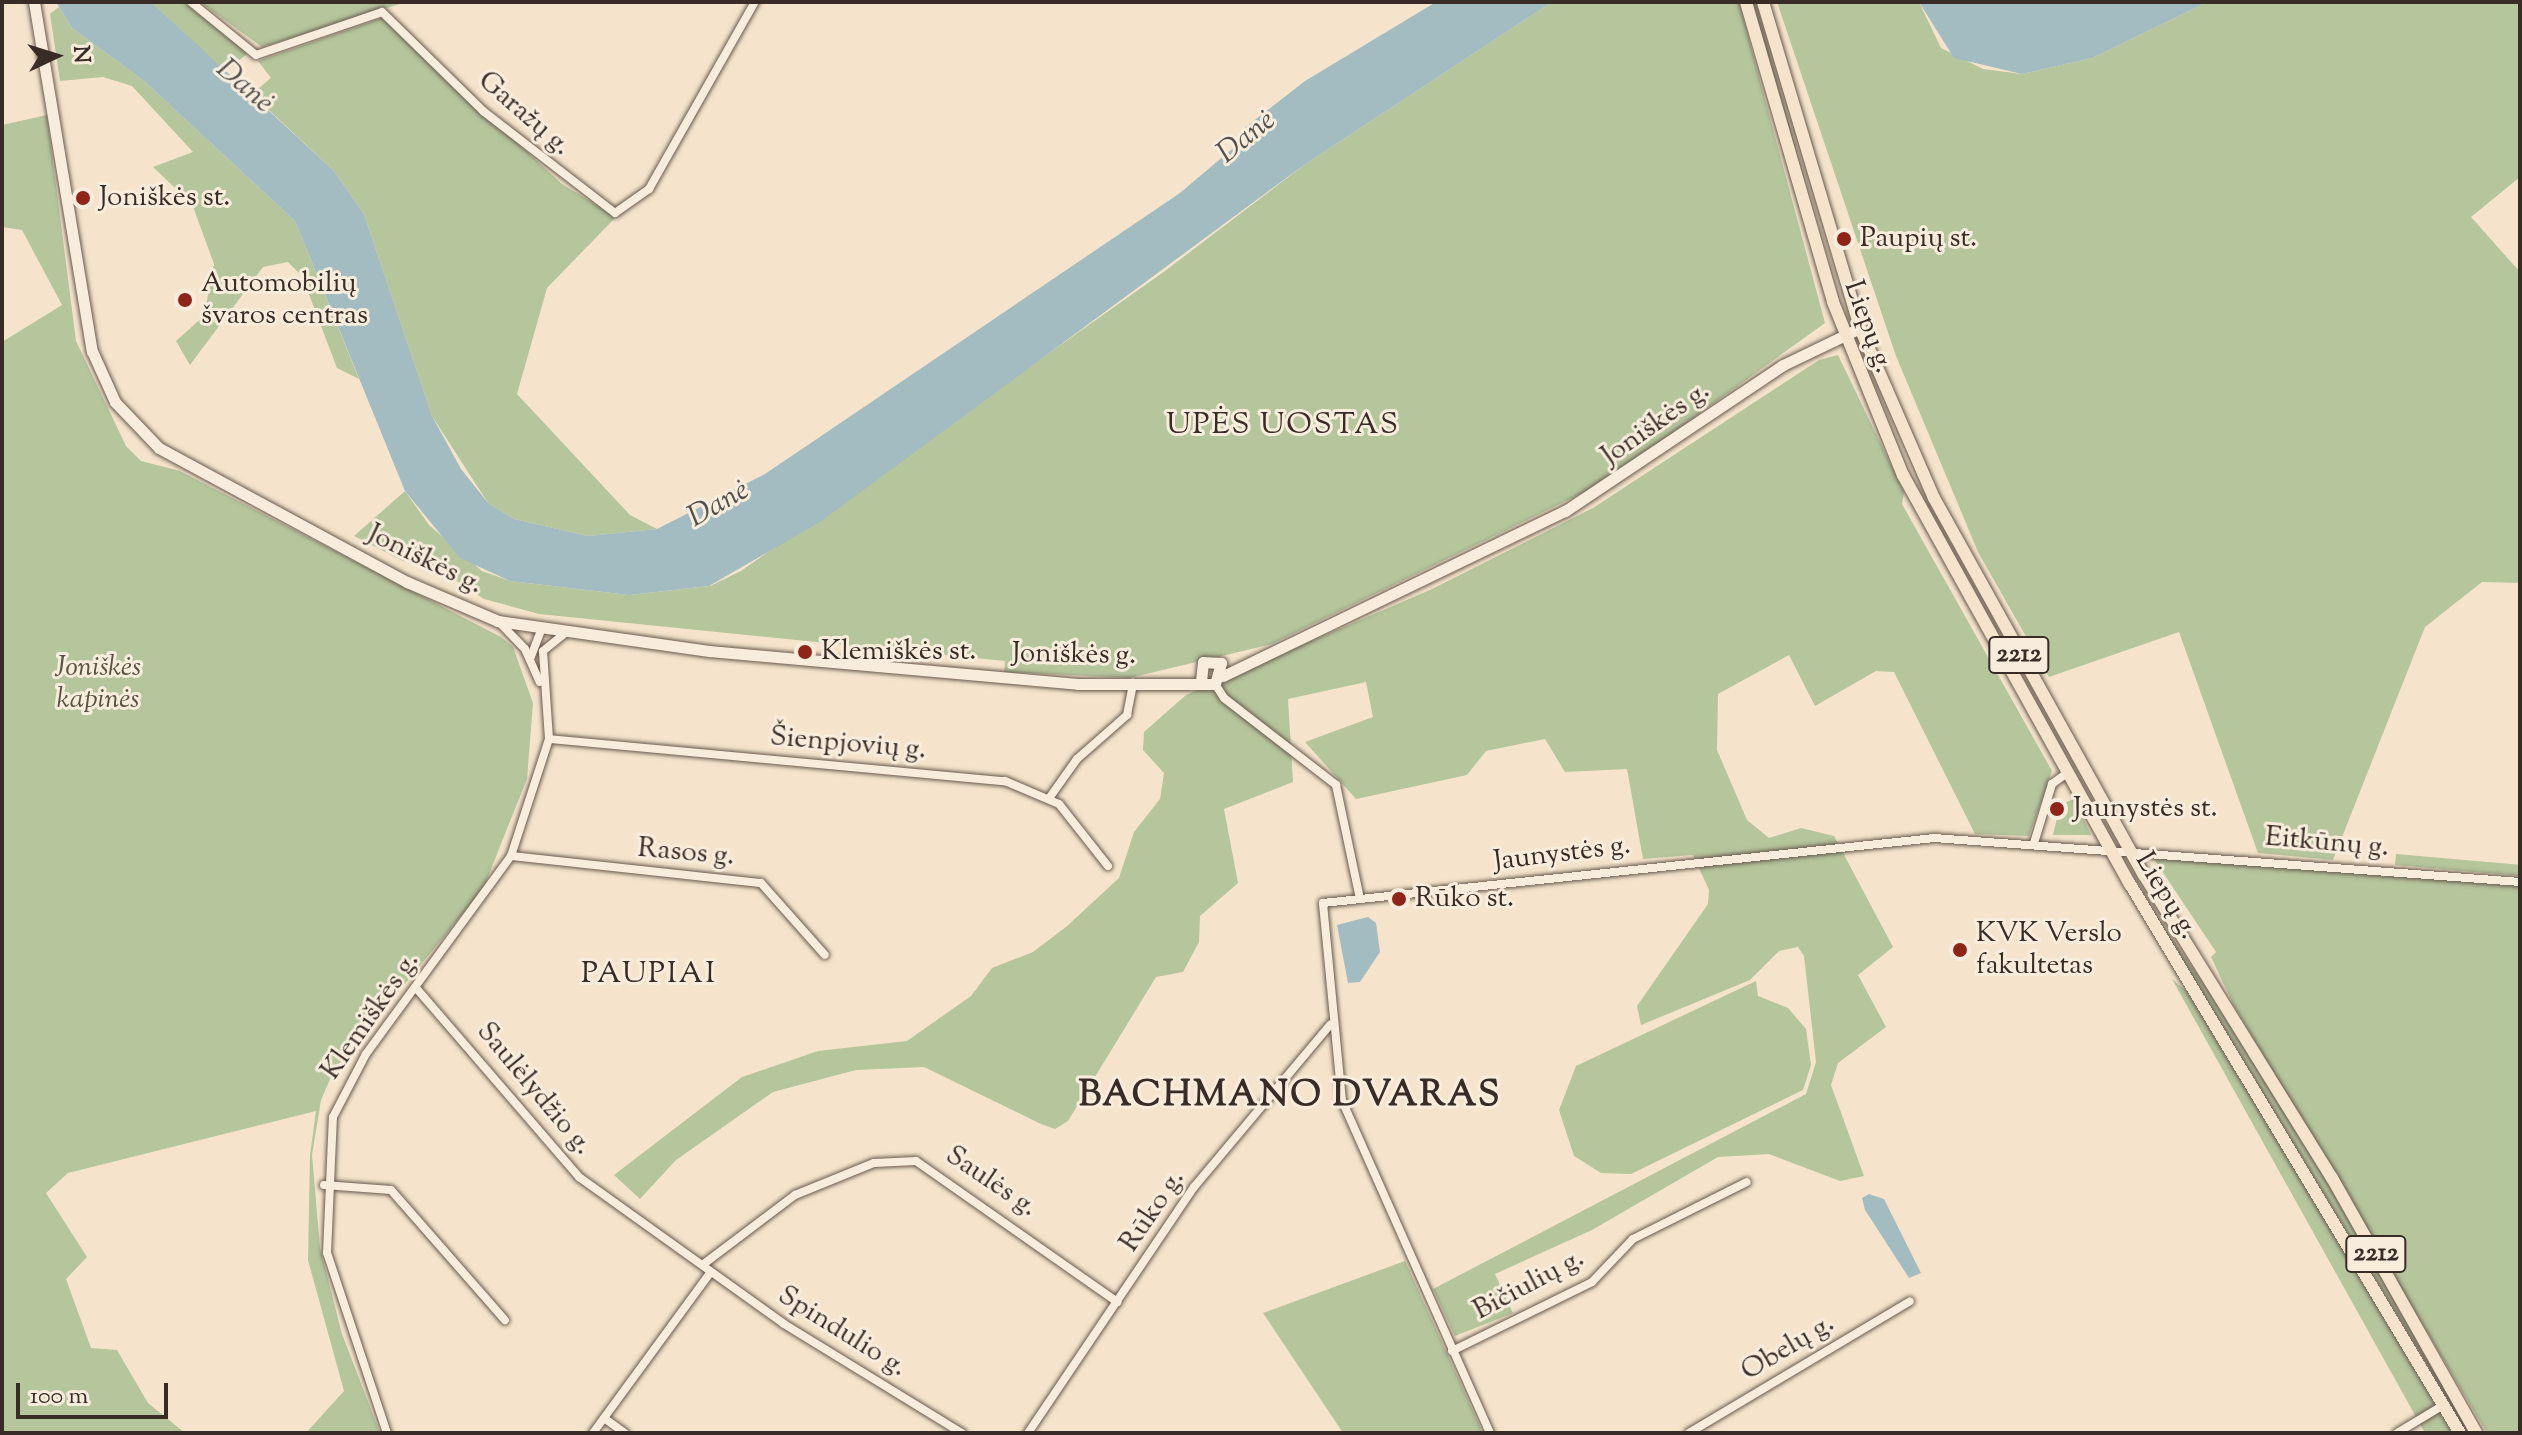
<!DOCTYPE html>
<meta charset="utf-8">
<style>
body{margin:0}
#map{position:relative;width:2522px;height:1435px;overflow:hidden;background:#f5e4cb;font-family:"Sorts Mill Goudy",serif}
div>[style]{position:absolute}
[style*='--x']{left:calc(var(--x)*1px);top:calc(var(--y)*1px);width:calc(var(--w)*1px);rotate:calc(var(--a)*1deg)}
.green>*{inset:0;background:#b5c59c;transform-origin:0 0}
.water>*{inset:0;background:#a2bcc1}
.roads{filter:drop-shadow(0 0 2px #68594e) drop-shadow(0 0 2px #68594e)}
.street>*{height:8px;margin:-4px;padding:0 4px;transform-origin:4px;border-radius:4px;background:#f8eddd}
.secondary>*{height:11px;margin:-5.5px;padding:0 5.5px;transform-origin:5.5px;border-radius:5.5px;background:#f8eddd}
.primary>*{height:12px;margin:-6px;padding:0 6px;transform-origin:6px;border-radius:6px;background:#f5e4cb}
.dots>*{width:22px;height:22px;translate:-50% -50%;box-sizing:border-box;border:4px solid #f8eddd;border-radius:50%}
span{translate:-50% -50%;white-space:nowrap;text-align:center;line-height:1.15;-webkit-text-stroke:6px #f8eddd;paint-order:stroke}
.shield-label span{padding:2px 6px;background:#f8eddd;border:2px solid;border-radius:6px;-webkit-text-stroke-width:0}
.shield-label{font-size:26px;color:#392b25;font-weight:700}
.street-label{font-size:28px;color:#392b25}
.poi-label{font-size:28px;color:#392b25}
.left{translate:0 -50%;text-align:left}
.park-label{font-size:28px;color:#585243;font-style:italic}
.water-label{font-size:30px;color:#534f4c;font-style:italic}
.neighbourhood-label{font-size:30px;color:#392b25;letter-spacing:2px}
.district-label{font-size:36px;color:#392b25;font-weight:700;letter-spacing:2px}
.frame{position:absolute;inset:0;border:4px solid #392b25;pointer-events:none}
.north{position:absolute;left:16px;top:16px;width:80px;height:80px;-webkit-text-stroke:6px #f8eddd;paint-order:stroke;rotate:86deg;font-size:22px;font-weight:700;line-height:32px;text-align:center;color:#392b25}
.north::after{content:'';display:block;margin:auto;width:28px;height:36px;background:#392b25;clip-path:polygon(50% 0,100% 100%,50% 72%,0 100%)}
.scale{position:absolute;left:16px;top:1383px;width:152px;height:36px;box-sizing:border-box;border:4px solid #392b25;border-top:0;padding-left:10px;font-size:24px;line-height:28px;white-space:nowrap;color:#392b25;-webkit-text-stroke:6px #f8eddd;paint-order:stroke}
</style>
<div id="map">
<div class="green">
<i style="clip-path:polygon(151px 2px,183px 2px,248px 53px,225px 72px)"></i>
<i style="clip-path:polygon(200px 2px,406px 2px,262px 47px)"></i>
<i style="clip-path:polygon(1552px 2px,1739px 2px,1825px 323px,1603px 483px,1272px 644px,1129px 678px,1004px 672px,1005px 661px,539px 614px,484px 599px,434px 566px,403px 561px,354px 536px,405px 491px,429px 525px,482px 571px,510px 581px,629px 595px,710px 586px,741px 571px,1165px 271px,1304px 165px)"></i>
<i style="clip-path:polygon(1751px 2px,1756px 2px,1817px 227px)"></i>
<i style="clip-path:polygon(1777px 2px,1919px 2px,1941px 48px,1983px 69px,2022px 74px,2092px 58px,2208px 2px,2520px 2px,2520px 177px,2471px 217px,2520px 272px,2520px 583px,2482px 582px,2425px 627px,2333px 860px,2258px 853px,2179px 632px,2049px 677px,1978px 552px,1896px 356px)"></i>
<i style="clip-path:polygon(59px 7px,72px 28px,143px 80px,295px 221px,359px 379px,337px 368px,302px 276px,288px 262px,263px 267px,190px 365px,176px 341px,204px 316px,214px 264px,192px 204px,153px 167px,193px 152px,132px 86px,103px 77px,60px 81px,50px 14px)"></i>
<i style="clip-path:polygon(382px 18px,562px 184px,616px 217px,547px 288px,517px 394px,630px 515px,657px 529px,588px 536px,514px 519px,488px 503px,432px 416px,364px 214px,334px 171px,252px 94px,271px 78px,258px 61px)"></i>
<i style="clip-path:polygon(47px 115px,76px 341px,126px 446px,141px 461px,180px 471px,501px 637px,513px 647px,533px 703px,527px 779px,483px 889px,334px 1070px,321px 1100px,312px 1155px,320px 1248px,342px 1334px,380px 1433px,306px 1433px,344px 1391px,308px 1260px,310px 1155px,316px 1111px,68px 1173px,46px 1193px,87px 1257px,66px 1279px,91px 1348px,117px 1350px,148px 1403px,185px 1433px,2px 1433px,2px 342px,62px 305px,22px 230px,2px 227px,2px 125px)"></i>
<i style="clip-path:polygon(1838px 355px,1904px 492px,1902px 504px,2052px 771px,2029px 836px,1975px 834px,1894px 672px,1876px 671px,1815px 706px,1789px 655px,1718px 694px,1717px 750px,1747px 820px,1769px 838px,1801px 828px,1834px 836px,1893px 947px,1858px 975px,1886px 1027px,1838px 1063px,1831px 1085px,1864px 1176px,1840px 1181px,1769px 1154px,1718px 1157px,1592px 1230px,1495px 1274px,1513px 1313px,1455px 1336px,1433px 1289px,1806px 1094px,1816px 1062px,1804px 956px,1798px 947px,1779px 951px,1750px 980px,1641px 1025px,1637px 1006px,1708px 904px,1709px 890px,1693px 855px,1643px 859px,1627px 769px,1565px 772px,1545px 739px,1486px 751px,1467px 775px,1356px 799px,1305px 742px,1373px 717px,1366px 682px,1288px 699px,1293px 782px,1224px 809px,1238px 883px,1200px 916px,1199px 942px,1183px 972px,1156px 977px,1068px 1121px,1055px 1129px,1041px 1124px,924px 1067px,856px 1070px,773px 1092px,676px 1160px,640px 1199px,614px 1175px,742px 1077px,818px 1051px,907px 1041px,971px 996px,992px 968px,1033px 952px,1066px 927px,1119px 878px,1134px 832px,1160px 799px,1164px 773px,1143px 750px,1144px 732px,1186px 695px,1430px 590px,1593px 508px,1819px 360px)"></i>
<i style="clip-path:polygon(2074px 799px,2091px 835px,2053px 835px,2060px 805px)"></i>
<i style="left:2396px;top:854px;width:124px;height:11px;rotate:5deg"></i>
<i style="clip-path:polygon(2152px 856px,2520px 886px,2520px 1433px,2487px 1433px,2234px 1006px,2211px 957px,2216px 952px)"></i>
<i style="clip-path:polygon(2147px 902px,2204px 984px,2344px 1208px,2466px 1429px)"></i>
<i style="clip-path:polygon(2172px 979px,2196px 999px,2312px 1187px,2452px 1433px,2425px 1433px)"></i>
<i style="clip-path:polygon(1756px 981px,1758px 996px,1788px 1008px,1806px 1029px,1811px 1065px,1803px 1090px,1631px 1174px,1601px 1173px,1574px 1156px,1559px 1110px,1576px 1066px)"></i>
<i style="clip-path:polygon(1405px 1261px,1483px 1433px,1343px 1433px,1263px 1313px)"></i>
</div>
<div class="water">
<i style="clip-path:polygon(56px 2px,151px 2px,334px 171px,364px 214px,432px 416px,461px 469px,488px 503px,514px 519px,588px 536px,657px 529px,765px 474px,1180px 193px,1245px 138px,1242px 130px,1305px 81px,1436px 2px,1552px 2px,1304px 165px,820px 522px,709px 586px,629px 595px,510px 581px,460px 558px,405px 491px,295px 221px,143px 80px,72px 28px)"></i>
<i style="clip-path:polygon(1919px 2px,2208px 2px,2092px 58px,2022px 74px,1954px 58px)"></i>
<i style="clip-path:polygon(1368px 917px,1376px 923px,1380px 952px,1360px 982px,1348px 983px,1337px 925px)"></i>
<i style="clip-path:polygon(1869px 1194px,1884px 1199px,1921px 1273px,1909px 1278px,1878px 1230px,1865px 1210px,1862px 1198px)"></i>
</div>
<div class="roads">
<div class="street">
<i style="--x:191;--y:2;--w:84;--a:39.2"></i>
<i style="--x:256;--y:55;--w:133;--a:-18.8"></i>
<i style="--x:382;--y:12;--w:141;--a:44.4"></i>
<i style="--x:483;--y:111;--w:167;--a:37.7"></i>
<i style="--x:615;--y:213;--w:42;--a:-35.2"></i>
<i style="--x:649;--y:189;--w:215;--a:-60.5"></i>
<i style="--x:499;--y:622;--w:37;--a:46"></i>
<i style="--x:525;--y:649;--w:36;--a:66"></i>
<i style="--x:530;--y:659;--w:30;--a:-69"></i>
<i style="--x:1215;--y:684;--w:17;--a:57"></i>
<i style="--x:1224;--y:698;--w:142;--a:37.8"></i>
<i style="--x:1336;--y:785;--w:116;--a:78.1"></i>
<i style="--x:549;--y:739;--w:458;--a:5.3"></i>
<i style="--x:1005;--y:781;--w:59;--a:23.1"></i>
<i style="--x:1059;--y:804;--w:79;--a:51.7"></i>
<i style="--x:1050;--y:797;--w:47;--a:-54.6"></i>
<i style="--x:1077;--y:759;--w:67;--a:-41.3"></i>
<i style="--x:1127;--y:715;--w:33;--a:-79"></i>
<i style="--x:2034;--y:843;--w:62;--a:-73"></i>
<i style="--x:2052;--y:784;--w:19;--a:-36"></i>
<i style="--x:511;--y:856;--w:251;--a:6.2"></i>
<i style="--x:761;--y:883;--w:96;--a:48.4"></i>
<i style="--x:416;--y:988;--w:250;--a:49.2"></i>
<i style="--x:579;--y:1177;--w:252;--a:35.6"></i>
<i style="--x:784;--y:1324;--w:209;--a:31.5"></i>
<i style="--x:324;--y:1185;--w:67;--a:4.3"></i>
<i style="--x:391;--y:1190;--w:173;--a:48.8"></i>
<i style="--x:705;--y:1263;--w:113;--a:-37.1"></i>
<i style="--x:795;--y:1195;--w:85;--a:-22.1"></i>
<i style="--x:874;--y:1163;--w:42;--a:-2.7"></i>
<i style="--x:916;--y:1161;--w:246;--a:35"></i>
<i style="--x:1452;--y:1351;--w:156;--a:-26.2"></i>
<i style="--x:1592;--y:1282;--w:59;--a:-46.4"></i>
<i style="--x:1633;--y:1239;--w:127;--a:-26.6"></i>
<i style="--x:604;--y:1418;--w:26;--a:36"></i>
<i style="--x:387;--y:1433;--w:190;--a:-108.4"></i>
<i style="--x:327;--y:1253;--w:136;--a:-87.5"></i>
<i style="--x:333;--y:1117;--w:71;--a:-62.4"></i>
<i style="--x:366;--y:1054;--w:245;--a:-53.8"></i>
<i style="--x:511;--y:856;--w:123;--a:-72"></i>
<i style="--x:549;--y:739;--w:88;--a:-93.9"></i>
<i style="--x:543;--y:651;--w:26;--a:-39"></i>
<i style="--x:593;--y:1433;--w:198;--a:-53.8"></i>
<i style="--x:1028;--y:1433;--w:297;--a:-56"></i>
<i style="--x:1194;--y:1187;--w:212;--a:-50"></i>
<i style="--x:1490;--y:1433;--w:363;--a:-114"></i>
<i style="--x:1342;--y:1101;--w:199;--a:-95.5"></i>
<i style="--x:1323;--y:903;--w:614;--a:-6.07"></i>
<i style="--x:1934;--y:838;--w:588;--a:4.29"></i>
<i style="--x:1689;--y:1433;--w:257;--a:-30.8"></i>
<i style="--x:2397;--y:1433;--w:52;--a:-31"></i>
</div>
<div class="secondary">
<i style="--x:34;--y:2;--w:354;--a:80.6"></i>
<i style="--x:92;--y:351;--w:56;--a:65.7"></i>
<i style="--x:115;--y:402;--w:64;--a:46.3"></i>
<i style="--x:159;--y:448;--w:282;--a:28.4"></i>
<i style="--x:407;--y:582;--w:99;--a:23.2"></i>
<i style="--x:498;--y:621;--w:213;--a:8.1"></i>
<i style="--x:709;--y:651;--w:370;--a:5.1"></i>
<i style="--x:1078;--y:684;--w:137;--a:0"></i>
<i style="--x:1215;--y:684;--w:22;--a:-74"></i>
<i style="--x:1221;--y:663;--w:18;--a:-177"></i>
<i style="--x:1203;--y:662;--w:18;--a:96"></i>
<i style="--x:1223;--y:676;--w:380;--a:-25.8"></i>
<i style="--x:1565;--y:511;--w:262;--a:-33.8"></i>
<i style="--x:1783;--y:365;--w:85;--a:-25.7"></i>
</div>
<div class="primary">
<i style="--x:1746;--y:2;--w:312;--a:73.8"></i>
<i style="--x:1833;--y:302;--w:187;--a:68"></i>
<i style="--x:1903;--y:475;--w:468;--a:61"></i>
<i style="--x:2130;--y:884;--w:641;--a:58.99"></i>
<i style="--x:1763;--y:2;--w:340;--a:73.4"></i>
<i style="--x:1860;--y:328;--w:185;--a:66.5"></i>
<i style="--x:1934;--y:498;--w:432;--a:60.9"></i>
<i style="--x:2144;--y:875;--w:357;--a:58.2"></i>
<i style="--x:2332;--y:1178;--w:293;--a:60.5"></i>
</div>
</div>
<div class="dots">
<i style="left:83px;top:198px;background:#8f2418"></i>
<i style="left:1844px;top:239px;background:#8f2418"></i>
<i style="left:185px;top:300px;background:#8f2418"></i>
<i style="left:805px;top:652px;background:#8f2418"></i>
<i style="left:2057px;top:809px;background:#8f2418"></i>
<i style="left:1399px;top:899px;background:#8f2418"></i>
<i style="left:1960px;top:950px;background:#8f2418"></i>
</div>
<div class="shield-label">
<span style="left:2019px;top:655px">2212</span>
<span style="left:2376px;top:1254px">2212</span>
</div>
<div class="street-label">
<span style="left:524px;top:114px;rotate:41deg">Garažų g.</span>
<span style="left:1868px;top:327px;rotate:70deg">Liepų g.</span>
<span style="left:1656px;top:424px;rotate:-35deg">Joniškės g.</span>
<span style="left:425px;top:560px;rotate:26deg">Joniškės g.</span>
<span style="left:1074px;top:655px;rotate:1deg">Joniškės g.</span>
<span style="left:848px;top:744px;rotate:5deg">Šienpjovių g.</span>
<span style="left:2327px;top:843px;rotate:5deg">Eitkūnų g.</span>
<span style="left:686px;top:853px;rotate:5deg">Rasos g.</span>
<span style="left:1562px;top:854px;rotate:-7deg">Jaunystės g.</span>
<span style="left:2166px;top:896px;rotate:59deg">Liepų g.</span>
<span style="left:371px;top:1016px;rotate:-55deg">Klemiškės g.</span>
<span style="left:534px;top:1089px;rotate:50deg">Saulėlydžio g.</span>
<span style="left:991px;top:1182px;rotate:34deg">Saulės g.</span>
<span style="left:1153px;top:1211px;rotate:-56deg">Rūko g.</span>
<span style="left:1529px;top:1285px;rotate:-28deg">Bičiulių g.</span>
<span style="left:842px;top:1332px;rotate:32deg">Spindulio g.</span>
<span style="left:1788px;top:1348px;rotate:-31deg">Obelų g.</span>
</div>
<div class="poi-label">
<span class="left" style="left:99px;top:198px">Joniškės st.</span>
<span class="left" style="left:1860px;top:239px">Paupių st.</span>
<span class="left" style="left:201px;top:300px">Automobilių<br>švaros centras</span>
<span class="left" style="left:821px;top:652px">Klemiškės st.</span>
<span class="left" style="left:2073px;top:809px">Jaunystės st.</span>
<span class="left" style="left:1415px;top:899px">Rūko st.</span>
<span class="left" style="left:1976px;top:950px">KVK Verslo<br>fakultetas</span>
</div>
<div class="park-label">
<span style="left:98px;top:684px">Joniškės<br>kapinės</span>
</div>
<div class="water-label">
<span style="left:244px;top:87px;rotate:41deg">Danė</span>
<span style="left:1247px;top:138px;rotate:-39deg">Danė</span>
<span style="left:719px;top:505px;rotate:-30deg">Danė</span>
</div>
<div class="neighbourhood-label">
<span style="left:1283px;top:426px">UPĖS UOSTAS</span>
<span style="left:649px;top:975px">PAUPIAI</span>
</div>
<div class="district-label">
<span style="left:1290px;top:1097px">BACHMANO DVARAS</span>
</div>
<div class="frame"></div>
<div class="north">N</div>
<div class="scale">100 m</div>
</div>
